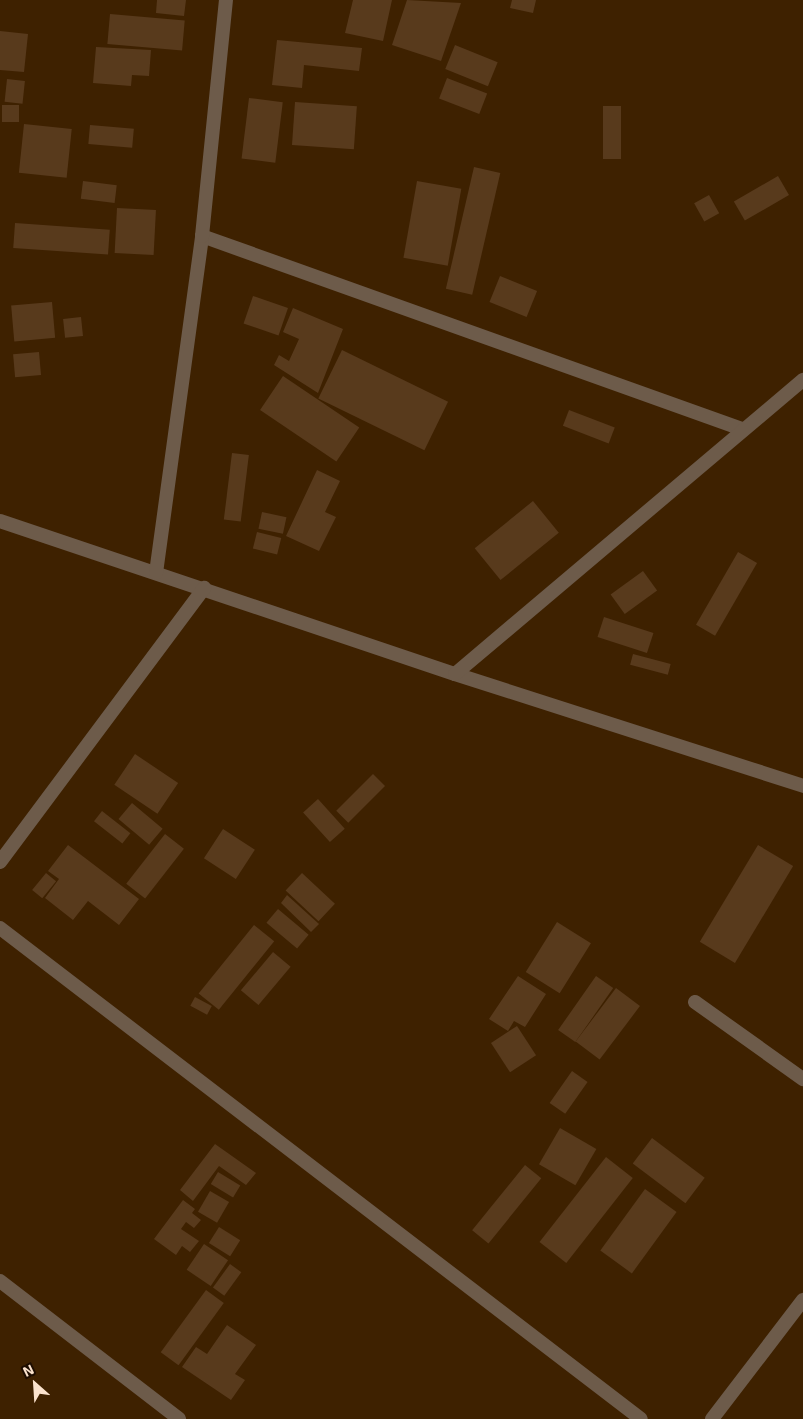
<!DOCTYPE html>
<style>
body{margin:0}
#map{position:relative;width:803px;height:1419px;overflow:hidden;background:#3e2100;font-family:"Exo 2",sans-serif}
div>[style]{position:absolute}
[style*='--x']{left:calc(var(--x)*1px);top:calc(var(--y)*1px);width:calc(var(--w)*1px);rotate:calc(var(--a)*1deg)}
.building>*{inset:0;background:#583a1c;transform-origin:0 0}
.minor>*{height:14px;margin:-7px;padding:0 7px;transform-origin:7px;border-radius:7px;background:#6d5b4a}
span{translate:-50% -50%;white-space:nowrap;text-align:center;line-height:1.15;-webkit-text-stroke:4px #1d0d00;paint-order:stroke}
.north{position:absolute;left:10px;top:1359px;width:50px;height:50px;-webkit-text-stroke:4px #1d0d00;paint-order:stroke;rotate:334deg;font-size:14px;font-weight:700;line-height:20px;text-align:center;color:#fbe3cd}
.north::after{content:'';display:block;margin:auto;width:18px;height:22px;background:#fbe3cd;clip-path:polygon(50% 0,100% 100%,50% 72%,0 100%)}
</style>
<div id="map">
<div class="building">
<i style="clip-path:polygon(157px 0,186px 0,184px 16px,156px 13px)"></i>
<i style="clip-path:polygon(353px 0,392px 0,383px 41px,345px 33px)"></i>
<i style="clip-path:polygon(407px 0,461px 3px,441px 61px,392px 45px)"></i>
<i style="clip-path:polygon(512px 0,536px 0,533px 13px,510px 8px)"></i>
<i style="left:110px;top:14px;width:75px;height:30px;rotate:5deg"></i>
<i style="clip-path:polygon(0 31px,28px 34px,24px 72px,0 70px)"></i>
<i style="clip-path:polygon(277px 40px,362px 48px,359px 71px,304px 65px,302px 88px,272px 85px)"></i>
<i style="left:455px;top:45px;width:46px;height:26px;rotate:22deg"></i>
<i style="clip-path:polygon(96px 47px,151px 50px,149px 76px,132px 75px,131px 86px,93px 83px)"></i>
<i style="left:447px;top:78px;width:43px;height:22px;rotate:21deg"></i>
<i style="left:7px;top:79px;width:18px;height:23px;rotate:6deg"></i>
<i style="left:249px;top:98px;width:34px;height:61px;rotate:7deg"></i>
<i style="left:295px;top:102px;width:62px;height:43px;rotate:4deg"></i>
<i style="left:2px;top:105px;width:17px;height:17px"></i>
<i style="left:603px;top:106px;width:18px;height:53px"></i>
<i style="left:24px;top:124px;width:48px;height:49px;rotate:6deg"></i>
<i style="left:90px;top:125px;width:44px;height:19px;rotate:5deg"></i>
<i style="left:474px;top:167px;width:27px;height:125px;rotate:13deg"></i>
<i style="left:778px;top:176px;width:22px;height:51px;rotate:60deg"></i>
<i style="left:83px;top:181px;width:34px;height:18px;rotate:7deg"></i>
<i style="left:417px;top:181px;width:45px;height:78px;rotate:10deg"></i>
<i style="left:709px;top:195px;width:21px;height:17px;rotate:61deg"></i>
<i style="left:117px;top:208px;width:39px;height:45px;rotate:3deg"></i>
<i style="left:15px;top:223px;width:95px;height:25px;rotate:4deg"></i>
<i style="left:500px;top:276px;width:40px;height:28px;rotate:22deg"></i>
<i style="left:253px;top:296px;width:37px;height:29px;rotate:19deg"></i>
<i style="left:52px;top:302px;width:36px;height:41px;rotate:85deg"></i>
<i style="clip-path:polygon(293px 308px,343px 329px,318px 393px,274px 365px,279px 355px,289px 361px,299px 339px,283px 332px)"></i>
<i style="left:81px;top:317px;width:19px;height:18px;rotate:84deg"></i>
<i style="left:342px;top:350px;width:118px;height:54px;rotate:26deg"></i>
<i style="left:39px;top:352px;width:23px;height:26px;rotate:85deg"></i>
<i style="left:283px;top:376px;width:92px;height:41px;rotate:34deg"></i>
<i style="left:569px;top:410px;width:49px;height:17px;rotate:21deg"></i>
<i style="left:232px;top:453px;width:17px;height:67px;rotate:7deg"></i>
<i style="clip-path:polygon(317px 470px,340px 481px,325px 512px,336px 517px,319px 551px,286px 536px)"></i>
<i style="left:533px;top:501px;width:41px;height:75px;rotate:51deg"></i>
<i style="left:262px;top:512px;width:25px;height:17px;rotate:12deg"></i>
<i style="left:257px;top:532px;width:25px;height:17px;rotate:14deg"></i>
<i style="left:738px;top:552px;width:22px;height:84px;rotate:30deg"></i>
<i style="left:643px;top:571px;width:24px;height:40px;rotate:54deg"></i>
<i style="left:604px;top:617px;width:52px;height:21px;rotate:18deg"></i>
<i style="left:633px;top:654px;width:39px;height:11px;rotate:15deg"></i>
<i style="left:135px;top:754px;width:52px;height:37px;rotate:34deg"></i>
<i style="left:373px;top:774px;width:17px;height:52px;rotate:45deg"></i>
<i style="left:318px;top:799px;width:40px;height:20px;rotate:48deg"></i>
<i style="left:132px;top:803px;width:40px;height:21px;rotate:40deg"></i>
<i style="left:102px;top:811px;width:36px;height:13px;rotate:38deg"></i>
<i style="left:223px;top:829px;width:38px;height:35px;rotate:33deg"></i>
<i style="left:165px;top:834px;width:24px;height:63px;rotate:38deg"></i>
<i style="clip-path:polygon(68px 845px,139px 899px,119px 925px,88px 901px,73px 920px,45px 898px,59px 879px,48px 871px)"></i>
<i style="left:758px;top:845px;width:41px;height:113px;rotate:31deg"></i>
<i style="left:46px;top:873px;width:13px;height:22px;rotate:39deg"></i>
<i style="left:302px;top:873px;width:45px;height:24px;rotate:43deg"></i>
<i style="clip-path:polygon(287px 895px,319px 924px,311px 932px,281px 903px)"></i>
<i style="left:278px;top:909px;width:40px;height:18px;rotate:40deg"></i>
<i style="left:557px;top:922px;width:40px;height:59px;rotate:32deg"></i>
<i style="left:254px;top:925px;width:26px;height:88px;rotate:39deg"></i>
<i style="left:273px;top:952px;width:23px;height:50px;rotate:40deg"></i>
<i style="clip-path:polygon(518px 976px,546px 994px,525px 1027px,514px 1021px,508px 1031px,489px 1019px)"></i>
<i style="left:596px;top:976px;width:21px;height:66px;rotate:35deg"></i>
<i style="left:616px;top:988px;width:30px;height:67px;rotate:37deg"></i>
<i style="left:195px;top:997px;width:19px;height:10px;rotate:28deg"></i>
<i style="left:517px;top:1026px;width:35px;height:31px;rotate:57deg"></i>
<i style="left:572px;top:1071px;width:19px;height:39px;rotate:35deg"></i>
<i style="left:560px;top:1128px;width:42px;height:42px;rotate:30deg"></i>
<i style="left:652px;top:1138px;width:66px;height:32px;rotate:37deg"></i>
<i style="clip-path:polygon(215px 1144px,256px 1173px,246px 1185px,219px 1166px,193px 1201px,180px 1190px)"></i>
<i style="left:606px;top:1157px;width:34px;height:108px;rotate:38deg"></i>
<i style="left:525px;top:1165px;width:21px;height:84px;rotate:39deg"></i>
<i style="left:218px;top:1172px;width:26px;height:14px;rotate:31deg"></i>
<i style="left:645px;top:1189px;width:39px;height:76px;rotate:36deg"></i>
<i style="left:210px;top:1191px;width:22px;height:24px;rotate:30deg"></i>
<i style="clip-path:polygon(183px 1200px,195px 1209px,192px 1213px,201px 1220px,194px 1228px,186px 1222px,181px 1229px,199px 1241px,190px 1252px,182px 1246px,176px 1255px,154px 1239px)"></i>
<i style="left:219px;top:1227px;width:25px;height:19px;rotate:32deg"></i>
<i style="left:204px;top:1244px;width:29px;height:31px;rotate:34deg"></i>
<i style="left:230px;top:1264px;width:14px;height:29px;rotate:36deg"></i>
<i style="left:206px;top:1290px;width:22px;height:77px;rotate:36deg"></i>
<i style="clip-path:polygon(227px 1325px,256px 1345px,235px 1374px,245px 1380px,231px 1400px,182px 1367px,196px 1347px,207px 1354px)"></i>
</div>
<div class="minor">
<i style="--x:202;--y:236;--w:573;--a:19.67"></i>
<i style="--x:0;--y:521;--w:480;--a:18.6"></i>
<i style="--x:455;--y:674;--w:366;--a:17.8"></i>
<i style="--x:156;--y:573;--w:340;--a:-82.2"></i>
<i style="--x:202;--y:236;--w:237;--a:-84.2"></i>
<i style="--x:455;--y:674;--w:456;--a:-40.2"></i>
<i style="--x:0;--y:862;--w:342;--a:-53.3"></i>
<i style="--x:0;--y:928;--w:807;--a:37.45"></i>
<i style="--x:695;--y:1002;--w:133;--a:35.5"></i>
<i style="--x:0;--y:1281;--w:226;--a:37.6"></i>
<i style="--x:712;--y:1419;--w:150;--a:-52.6"></i>
</div>
<div class="north">N</div>
</div>
